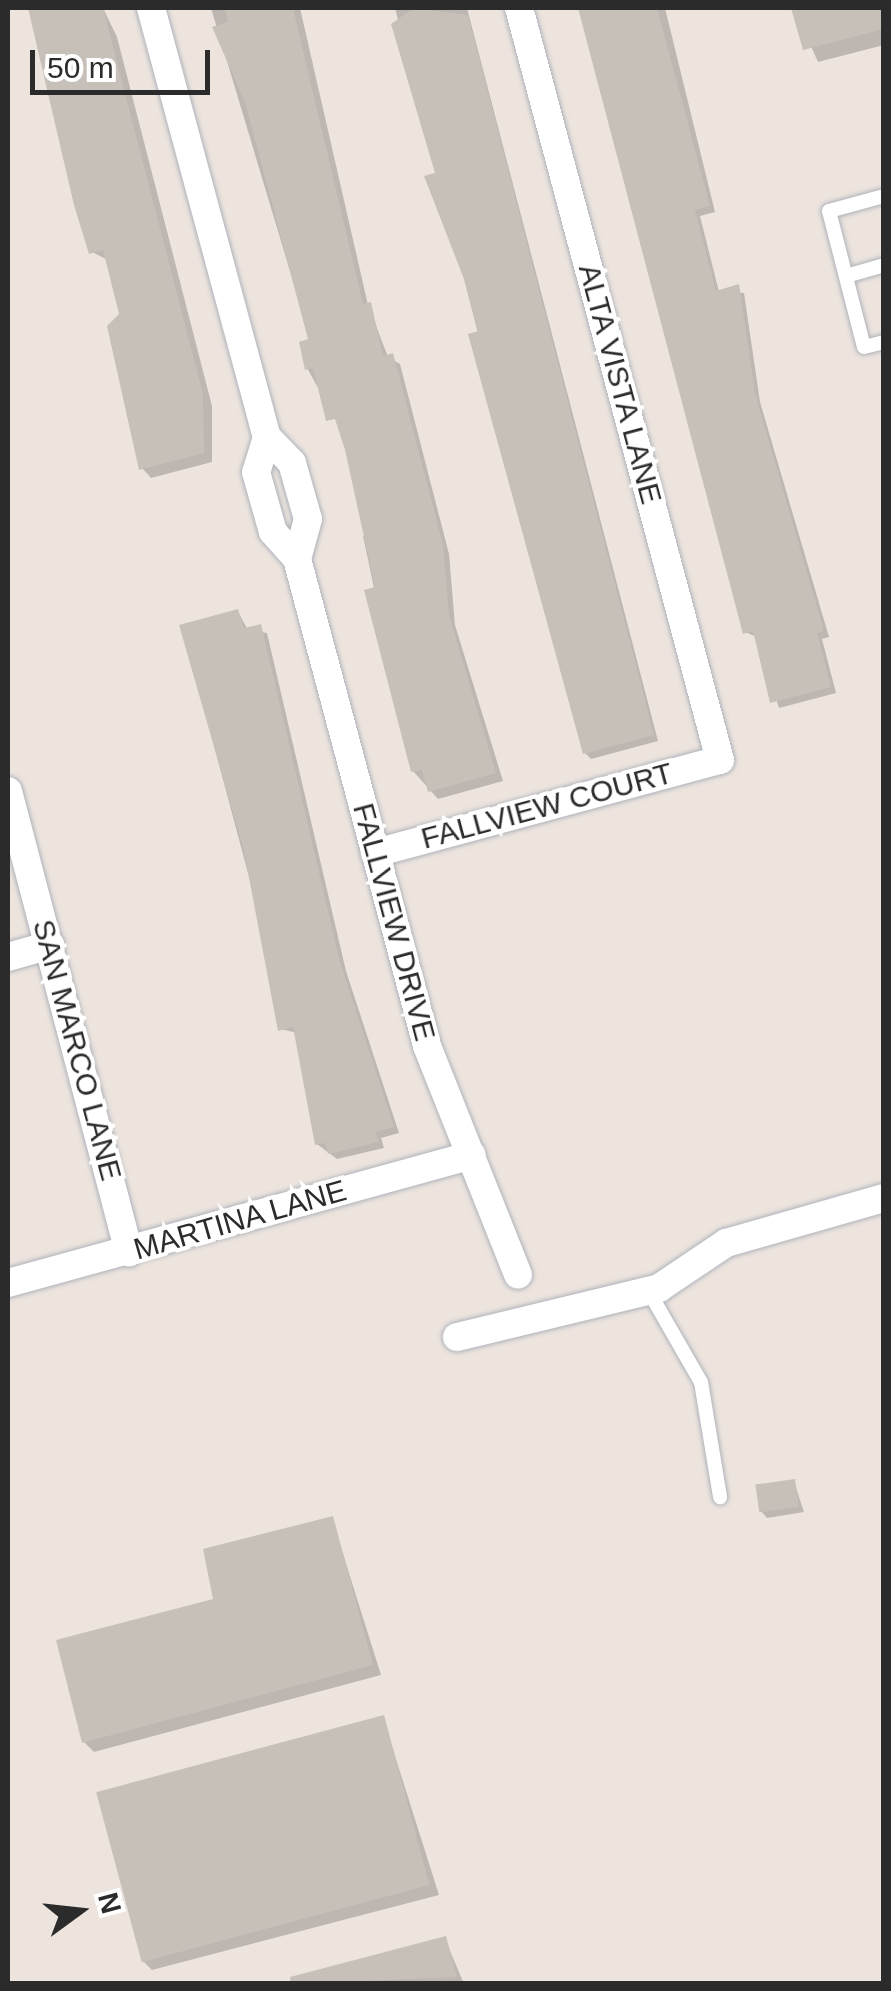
<!DOCTYPE html>
<style>
body{margin:0}
#map{position:relative;width:891px;height:1991px;overflow:hidden;background:#ede4de;font-family:Helvetica,sans-serif}
div>[style]{position:absolute}
[style*='--x']{left:calc(var(--x)*1px);top:calc(var(--y)*1px);width:calc(var(--w)*1px);rotate:calc(var(--a)*1deg)}
.shadow>*{inset:0;background:#0003}
.building>*{inset:0;background:#c6c0b9;transform-origin:0 0}
.roads{filter:drop-shadow(0 0 2px #aeb3bb) drop-shadow(0 0 2px #aeb3bb)}
.service>*{height:14px;margin:-7px;padding:0 7px;transform-origin:7px;border-radius:7px;background:#fff}
.minor>*{height:28px;margin:-14px;padding:0 14px;transform-origin:14px;border-radius:14px;background:#fff}
span{translate:-50% -50%;white-space:nowrap;text-align:center;line-height:1.15;-webkit-text-stroke:8px #fff;paint-order:stroke}
.street-label{font-size:30px;color:#2b2b2b}
.frame{position:absolute;inset:0;border:10px solid #2b2b2b;pointer-events:none}
.north{position:absolute;left:30px;top:1861px;width:100px;height:100px;-webkit-text-stroke:8px #fff;paint-order:stroke;rotate:75deg;font-size:28px;font-weight:700;line-height:40px;text-align:center;color:#2b2b2b}
.north::after{content:'';display:block;margin:auto;width:35px;height:45px;background:#2b2b2b;clip-path:polygon(50% 0,100% 100%,50% 72%,0 100%)}
.scale{position:absolute;left:30px;top:50px;width:180px;height:45px;box-sizing:border-box;border:5px solid #2b2b2b;border-top:0;padding-left:12px;font-size:30px;line-height:35px;white-space:nowrap;color:#2b2b2b;-webkit-text-stroke:8px #fff;paint-order:stroke}
</style>
<div id="map">
<div class="shadow">
<i style="clip-path:polygon(30px 8px,103px 8px,117px 37px,212px 406px,212px 462px,151px 478px,142px 468px,122px 314px,108px 260px,92px 252px)"></i>
<i style="clip-path:polygon(211px 8px,300px 8px,368px 305px,388px 357px,400px 364px,449px 554px,455px 625px,503px 781px,438px 799px,413px 771px,363px 536px,370px 534px,340px 427px,307px 368px,311px 341px)"></i>
<i style="clip-path:polygon(395px 8px,467px 8px,658px 741px,591px 759px,585px 753px)"></i>
<i style="clip-path:polygon(584px 8px,665px 8px,715px 212px,700px 216px,719px 292px,744px 293px,760px 402px,829px 637px,822px 639px,836px 693px,779px 708px,757px 637px,745px 632px)"></i>
<i style="clip-path:polygon(794px 8px,884px 8px,884px 45px,818px 62px)"></i>
<i style="clip-path:polygon(238px 612px,248px 630px,267px 633px,346px 971px,399px 1133px,381px 1138px,384px 1148px,337px 1159px,317px 1144px,297px 1033px,281px 1029px,283px 1004px,182px 626px)"></i>
<i style="clip-path:polygon(794px 1482px,804px 1512px,767px 1518px,761px 1511px)"></i>
<i style="clip-path:polygon(332px 1519px,381px 1675px,94px 1752px,84px 1742px,216px 1601px)"></i>
<i style="clip-path:polygon(383px 1718px,439px 1895px,152px 1970px,142px 1960px)"></i>
<i style="clip-path:polygon(445px 1939px,464px 1984px,278px 1984px)"></i>
</div>
<div class="building">
<i style="clip-path:polygon(28px 8px,103px 8px,203px 394px,204px 453px,139px 470px,107px 326px,119px 314px,103px 250px,89px 254px,74px 205px)"></i>
<i style="clip-path:polygon(225px 8px,293px 8px,363px 304px,371px 302px,383px 356px,393px 353px,443px 545px,449px 615px,496px 773px,428px 792px,422px 770px,411px 772px,364px 590px,375px 587px,345px 450px,335px 419px,326px 421px,313px 368px,305px 370px,299px 342px,308px 339px,245px 102px,212px 27px,228px 22px)"></i>
<i style="clip-path:polygon(414px 8px,468px 15px,654px 735px,583px 754px,468px 334px,478px 331px,464px 279px,424px 176px,435px 173px,391px 24px)"></i>
<i style="clip-path:polygon(578px 8px,657px 8px,710px 206px,695px 210px,716px 291px,739px 284px,755px 393px,824px 631px,817px 633px,831px 687px,770px 703px,753px 631px,743px 634px)"></i>
<i style="clip-path:polygon(791px 8px,884px 8px,884px 29px,803px 50px)"></i>
<i style="clip-path:polygon(238px 609px,244px 628px,261px 624px,340px 962px,394px 1127px,376px 1132px,379px 1142px,328px 1154px,325px 1143px,315px 1145px,293px 1027px,278px 1031px,244px 851px,179px 625px)"></i>
<i style="left:795px;top:1479px;width:28px;height:40px;rotate:82deg"></i>
<i style="clip-path:polygon(333px 1516px,373px 1665px,82px 1743px,56px 1640px,213px 1599px,203px 1549px)"></i>
<i style="left:384px;top:1715px;width:176px;height:298px;rotate:75deg"></i>
<i style="clip-path:polygon(446px 1936px,457px 1977px,291px 1984px,290px 1977px)"></i>
</div>
<div class="roads">
<div class="service">
<i style="--x:884;--y:196;--w:57;--a:164.7"></i>
<i style="--x:829;--y:211;--w:140;--a:75.6"></i>
<i style="--x:864;--y:347;--w:21;--a:-14"></i>
<i style="--x:846;--y:276;--w:40;--a:-16"></i>
<i style="--x:648;--y:1290;--w:106;--a:60.1"></i>
<i style="--x:701;--y:1382;--w:117;--a:80.6"></i>
</div>
<div class="minor">
<i style="--x:151;--y:8;--w:444;--a:74.9"></i>
<i style="--x:267;--y:437;--w:36;--a:46"></i>
<i style="--x:292;--y:463;--w:58;--a:74.1"></i>
<i style="--x:308;--y:519;--w:41;--a:105.4"></i>
<i style="--x:267;--y:437;--w:37;--a:107"></i>
<i style="--x:256;--y:472;--w:62;--a:74.2"></i>
<i style="--x:273;--y:532;--w:36;--a:48"></i>
<i style="--x:297;--y:559;--w:504;--a:75.05"></i>
<i style="--x:427;--y:1046;--w:246;--a:68.3"></i>
<i style="--x:8;--y:791;--w:477;--a:75.3"></i>
<i style="--x:375;--y:853;--w:357;--a:-15.1"></i>
<i style="--x:720;--y:760;--w:778;--a:-104.96"></i>
<i style="--x:8;--y:957;--w:44;--a:-15.9"></i>
<i style="--x:8;--y:1283;--w:481;--a:-15.4"></i>
<i style="--x:457;--y:1337;--w:208;--a:-13.6"></i>
<i style="--x:659;--y:1288;--w:81;--a:-33.9"></i>
<i style="--x:726;--y:1243;--w:164;--a:-15.9"></i>
</div>
</div>
<div class="street-label">
<span style="left:620px;top:384px;rotate:75deg">ALTA VISTA LANE</span>
<span style="left:547px;top:806px;rotate:-15deg">FALLVIEW COURT</span>
<span style="left:394px;top:922px;rotate:75deg">FALLVIEW DRIVE</span>
<span style="left:77px;top:1050px;rotate:75deg">SAN MARCO LANE</span>
<span style="left:240px;top:1220px;rotate:-16deg">MARTINA LANE</span>
</div>
<div class="frame"></div>
<div class="north">N</div>
<div class="scale">50 m</div>
</div>
